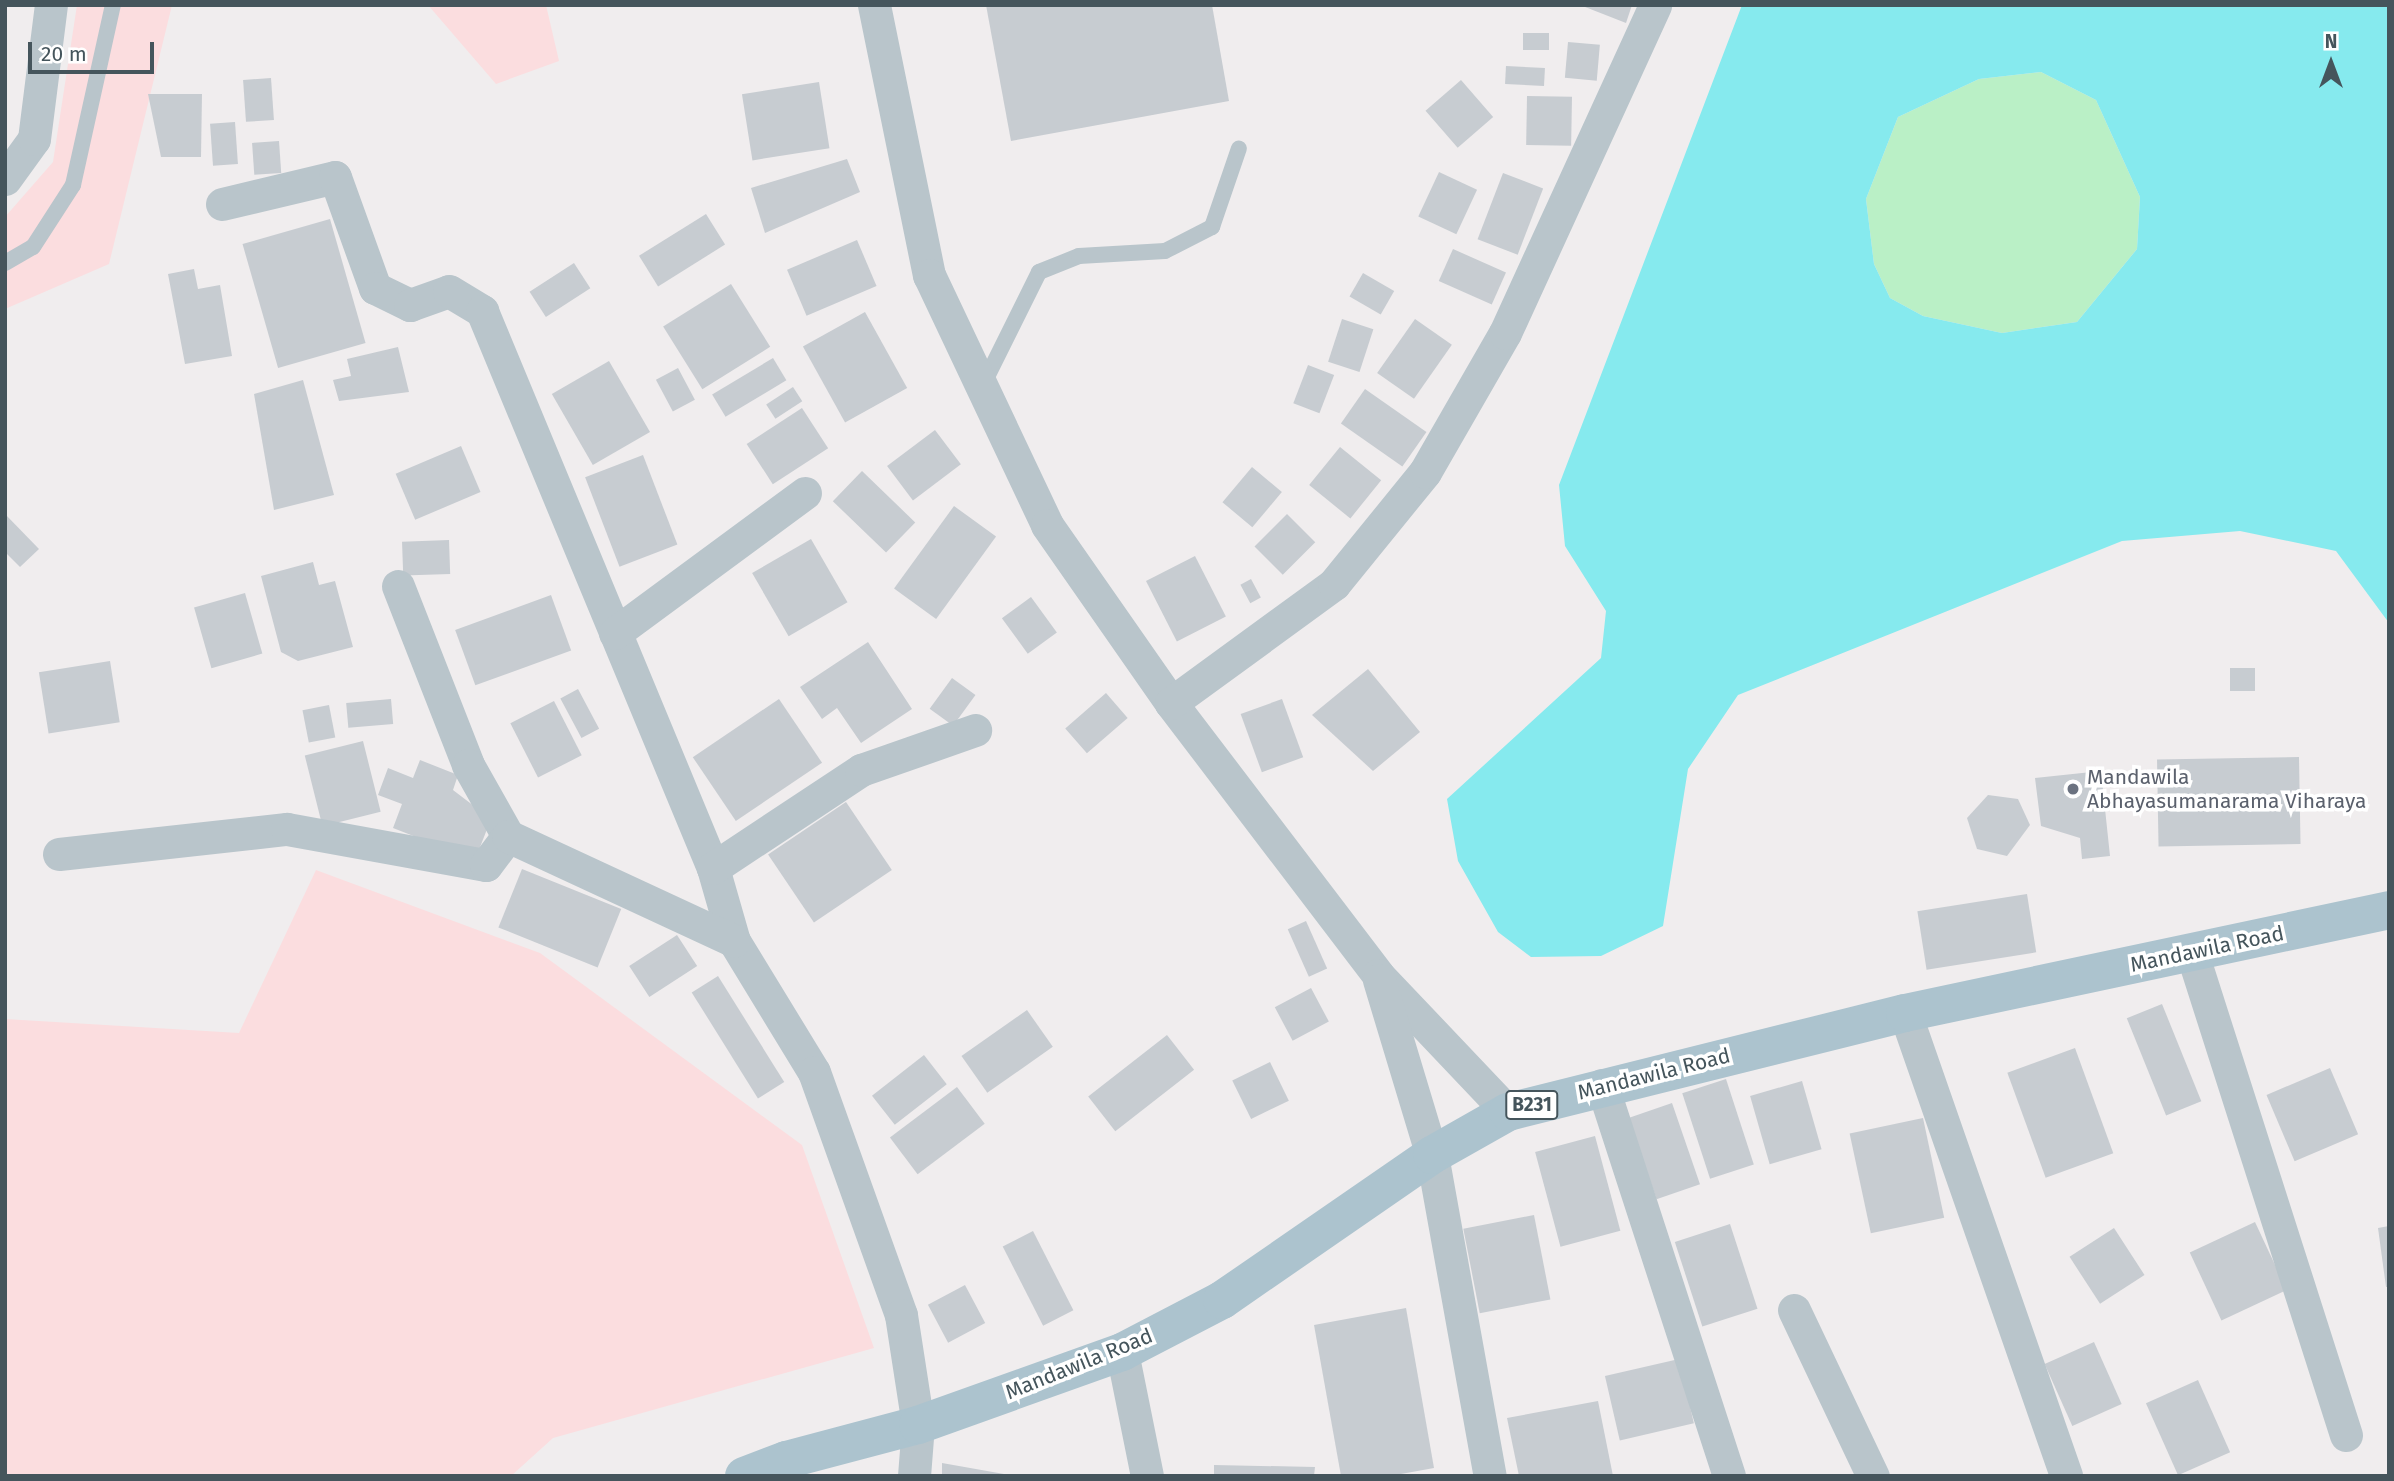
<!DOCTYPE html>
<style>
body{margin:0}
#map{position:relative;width:2394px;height:1481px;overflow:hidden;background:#f0edee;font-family:"Fira Sans",sans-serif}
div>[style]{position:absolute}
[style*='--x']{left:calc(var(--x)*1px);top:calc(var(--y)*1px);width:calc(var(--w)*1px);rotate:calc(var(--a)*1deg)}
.medical>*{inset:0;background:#fbdddf}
.green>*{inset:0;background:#baf0c6}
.water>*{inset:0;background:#86eaee}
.building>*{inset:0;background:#c7ccd1;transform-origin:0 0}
.lane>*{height:16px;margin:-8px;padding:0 8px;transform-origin:8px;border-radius:8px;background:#b9c5cb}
.street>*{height:33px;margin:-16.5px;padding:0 16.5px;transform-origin:16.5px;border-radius:16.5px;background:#b9c5cb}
.primary>*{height:38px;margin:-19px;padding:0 19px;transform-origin:19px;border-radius:19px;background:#acc3ce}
.dots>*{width:19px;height:19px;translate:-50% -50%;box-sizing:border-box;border:4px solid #fff;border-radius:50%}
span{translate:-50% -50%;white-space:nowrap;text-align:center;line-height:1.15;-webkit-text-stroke:7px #fff;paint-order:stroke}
.shield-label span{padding:2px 5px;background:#fff;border:2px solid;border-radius:5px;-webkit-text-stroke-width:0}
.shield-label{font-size:19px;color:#45555c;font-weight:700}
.worship-label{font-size:21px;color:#5b616d}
.left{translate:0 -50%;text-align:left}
.street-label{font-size:21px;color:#45555c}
.frame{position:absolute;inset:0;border:7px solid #45555c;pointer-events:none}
.north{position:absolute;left:2296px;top:28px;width:70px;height:70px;-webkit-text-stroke:5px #fff;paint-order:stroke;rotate:0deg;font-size:19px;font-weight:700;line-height:28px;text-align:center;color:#45555c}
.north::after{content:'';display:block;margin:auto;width:24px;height:32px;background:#45555c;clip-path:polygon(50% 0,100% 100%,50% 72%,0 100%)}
.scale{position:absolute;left:28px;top:42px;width:126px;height:32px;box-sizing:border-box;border:4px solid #45555c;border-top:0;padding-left:9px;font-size:21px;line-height:24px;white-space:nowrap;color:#45555c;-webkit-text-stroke:5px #fff;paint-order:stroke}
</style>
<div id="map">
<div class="medical">
<i style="clip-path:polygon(77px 5px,172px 5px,109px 264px,5px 309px,5px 217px,53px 162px)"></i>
<i style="clip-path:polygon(428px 5px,546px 5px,559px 61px,496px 84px)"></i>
<i style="clip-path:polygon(316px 870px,540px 953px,802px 1145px,874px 1348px,553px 1438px,511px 1476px,5px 1476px,5px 1019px,239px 1033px)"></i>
</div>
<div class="green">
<i style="clip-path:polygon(2041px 72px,2096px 100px,2140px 197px,2137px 249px,2077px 322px,2002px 333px,1923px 316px,1890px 298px,1874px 264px,1866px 199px,1898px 117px,1979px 79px)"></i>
</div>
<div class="water">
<i style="clip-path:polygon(evenodd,1742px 5px,2389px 5px,2389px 623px,2336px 551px,2240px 531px,2122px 541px,1738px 695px,1688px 769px,1663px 926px,1601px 956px,1531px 957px,1498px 932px,1458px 861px,1447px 799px,1601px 658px,1606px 611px,1565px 546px,1559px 485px,1742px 5px,2041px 72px,2096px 100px,2140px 197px,2137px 249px,2077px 322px,2002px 333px,1923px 316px,1890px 298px,1874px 264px,1866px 199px,1898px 117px,1979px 79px,2041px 72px)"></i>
</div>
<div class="building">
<i style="clip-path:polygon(986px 5px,1212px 5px,1229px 101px,1011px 141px)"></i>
<i style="clip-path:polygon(1580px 5px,1632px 5px,1626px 23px)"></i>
<i style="left:1523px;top:33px;width:26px;height:17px"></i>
<i style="left:1568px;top:42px;width:32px;height:36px;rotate:5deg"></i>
<i style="left:1506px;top:66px;width:39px;height:18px;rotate:3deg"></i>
<i style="left:271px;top:78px;width:42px;height:28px;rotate:86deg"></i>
<i style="left:1461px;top:80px;width:49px;height:47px;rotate:49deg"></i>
<i style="left:819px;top:82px;width:67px;height:78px;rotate:81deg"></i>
<i style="clip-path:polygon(148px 94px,202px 94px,201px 157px,161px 157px)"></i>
<i style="left:1527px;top:96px;width:45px;height:49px;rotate:1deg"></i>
<i style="left:235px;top:122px;width:42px;height:25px;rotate:86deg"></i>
<i style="left:279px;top:141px;width:32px;height:27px;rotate:86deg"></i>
<i style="clip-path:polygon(847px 159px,860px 192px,765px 233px,751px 188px)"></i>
<i style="left:1439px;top:172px;width:42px;height:49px;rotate:25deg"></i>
<i style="left:1503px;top:173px;width:43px;height:71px;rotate:21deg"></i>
<i style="left:706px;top:214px;width:36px;height:79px;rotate:58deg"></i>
<i style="left:330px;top:219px;width:129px;height:91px;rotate:74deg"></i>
<i style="left:857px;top:240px;width:50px;height:76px;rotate:67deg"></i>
<i style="left:1453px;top:249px;width:58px;height:35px;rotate:24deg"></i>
<i style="left:574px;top:263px;width:30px;height:53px;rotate:57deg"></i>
<i style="clip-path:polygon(194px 269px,198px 289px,220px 285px,232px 356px,185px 364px,168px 274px)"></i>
<i style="left:1363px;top:273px;width:36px;height:27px;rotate:30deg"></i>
<i style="left:731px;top:284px;width:74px;height:80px;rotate:58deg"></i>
<i style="left:865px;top:312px;width:87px;height:71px;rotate:61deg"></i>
<i style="left:1342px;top:319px;width:33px;height:45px;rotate:18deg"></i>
<i style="left:1415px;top:319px;width:45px;height:66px;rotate:35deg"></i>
<i style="clip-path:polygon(398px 347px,409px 392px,339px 401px,333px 380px,351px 376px,347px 359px)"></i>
<i style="left:773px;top:358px;width:26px;height:71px;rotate:59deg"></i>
<i style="left:609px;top:361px;width:82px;height:66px;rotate:60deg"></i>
<i style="left:1308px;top:365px;width:28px;height:41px;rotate:21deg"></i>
<i style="left:678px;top:368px;width:36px;height:25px;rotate:62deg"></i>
<i style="clip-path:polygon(303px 380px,334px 495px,274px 510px,254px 394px)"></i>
<i style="left:793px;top:387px;width:17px;height:32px;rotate:57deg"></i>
<i style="left:1365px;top:389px;width:75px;height:42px;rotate:35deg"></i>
<i style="left:802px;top:408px;width:48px;height:66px;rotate:57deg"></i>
<i style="left:935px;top:430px;width:43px;height:60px;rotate:53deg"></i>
<i style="left:461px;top:446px;width:50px;height:71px;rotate:67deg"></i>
<i style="left:1340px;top:447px;width:53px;height:49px;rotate:39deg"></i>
<i style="left:643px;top:455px;width:96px;height:62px;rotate:69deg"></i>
<i style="left:1252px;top:467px;width:39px;height:46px;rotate:40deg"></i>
<i style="left:862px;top:471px;width:74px;height:42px;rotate:44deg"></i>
<i style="left:954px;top:506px;width:52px;height:102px;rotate:36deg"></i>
<i style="clip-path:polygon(5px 514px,39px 549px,20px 567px,5px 552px)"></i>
<i style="left:1287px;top:514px;width:40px;height:46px;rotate:45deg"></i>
<i style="left:811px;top:539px;width:73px;height:68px;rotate:60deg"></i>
<i style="left:449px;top:540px;width:34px;height:47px;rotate:88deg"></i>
<i style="left:1195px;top:556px;width:68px;height:55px;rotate:63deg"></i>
<i style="clip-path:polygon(313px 562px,319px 585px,335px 581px,353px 647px,298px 661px,281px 652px,261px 576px)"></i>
<i style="left:1251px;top:579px;width:21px;height:12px;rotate:62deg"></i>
<i style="left:245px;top:593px;width:63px;height:53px;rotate:74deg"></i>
<i style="left:551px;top:595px;width:59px;height:102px;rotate:70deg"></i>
<i style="left:1031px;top:597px;width:44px;height:36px;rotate:54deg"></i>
<i style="clip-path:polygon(868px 642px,912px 709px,861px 743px,837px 708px,822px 719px,800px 687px)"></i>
<i style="left:110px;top:661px;width:62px;height:72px;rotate:81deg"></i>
<i style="left:2230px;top:668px;width:25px;height:23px"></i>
<i style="clip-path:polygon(1368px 669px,1420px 732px,1373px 771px,1312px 715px)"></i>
<i style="left:952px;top:678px;width:29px;height:38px;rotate:36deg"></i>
<i style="left:578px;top:689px;width:45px;height:20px;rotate:62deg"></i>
<i style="left:1106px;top:693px;width:33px;height:54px;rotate:49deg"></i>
<i style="left:391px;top:699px;width:25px;height:45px;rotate:85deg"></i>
<i style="left:779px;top:699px;width:77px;height:104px;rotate:56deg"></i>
<i style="left:1282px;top:699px;width:62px;height:44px;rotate:70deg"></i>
<i style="left:554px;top:701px;width:61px;height:49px;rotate:63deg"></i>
<i style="left:329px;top:705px;width:33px;height:27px;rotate:79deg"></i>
<i style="left:363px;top:741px;width:73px;height:60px;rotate:76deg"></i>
<i style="left:2299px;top:757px;width:87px;height:142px;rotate:89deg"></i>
<i style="clip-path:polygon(420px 760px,458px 775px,453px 790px,491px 819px,475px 860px,393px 828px,402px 804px,378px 795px,388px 768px,413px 778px)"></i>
<i style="clip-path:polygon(2101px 771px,2110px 856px,2082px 859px,2080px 838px,2041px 826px,2035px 778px)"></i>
<i style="clip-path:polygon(1988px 795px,2018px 799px,2030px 825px,2007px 856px,1977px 849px,1967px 818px)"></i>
<i style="left:846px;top:802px;width:82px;height:94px;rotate:56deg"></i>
<i style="left:522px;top:869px;width:107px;height:63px;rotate:22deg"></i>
<i style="left:2027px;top:894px;width:59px;height:111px;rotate:81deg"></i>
<i style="left:1306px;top:921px;width:52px;height:20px;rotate:66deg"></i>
<i style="left:677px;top:935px;width:37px;height:57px;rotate:57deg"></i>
<i style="left:718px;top:976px;width:125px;height:31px;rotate:58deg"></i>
<i style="left:1311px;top:988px;width:38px;height:41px;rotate:62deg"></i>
<i style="left:2162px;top:1004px;width:105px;height:38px;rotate:68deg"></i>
<i style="left:1027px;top:1010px;width:45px;height:80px;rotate:55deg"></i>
<i style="left:1167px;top:1035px;width:44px;height:100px;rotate:52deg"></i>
<i style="left:2075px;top:1048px;width:112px;height:72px;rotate:70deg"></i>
<i style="left:924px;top:1055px;width:37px;height:66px;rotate:52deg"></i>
<i style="left:1270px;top:1062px;width:43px;height:42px;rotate:64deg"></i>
<i style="left:2330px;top:1068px;width:72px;height:69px;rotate:67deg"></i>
<i style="left:1726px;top:1079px;width:90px;height:46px;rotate:72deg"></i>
<i style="left:1802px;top:1081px;width:71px;height:54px;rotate:74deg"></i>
<i style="left:957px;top:1087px;width:46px;height:84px;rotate:53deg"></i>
<i style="left:1672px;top:1103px;width:86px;height:46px;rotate:71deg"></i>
<i style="left:1923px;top:1118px;width:102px;height:75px;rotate:78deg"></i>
<i style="left:1595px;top:1136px;width:98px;height:62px;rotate:75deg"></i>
<i style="left:1534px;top:1215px;width:86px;height:72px;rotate:79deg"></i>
<i style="left:2255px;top:1222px;width:75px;height:72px;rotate:65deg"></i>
<i style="left:1730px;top:1224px;width:89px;height:58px;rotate:72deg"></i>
<i style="clip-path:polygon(2389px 1226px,2389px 1287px,2386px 1287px,2378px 1228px)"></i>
<i style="left:2114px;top:1228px;width:56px;height:53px;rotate:57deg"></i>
<i style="left:1033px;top:1231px;width:89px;height:34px;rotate:63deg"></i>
<i style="left:965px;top:1285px;width:43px;height:42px;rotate:62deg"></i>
<i style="clip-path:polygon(1406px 1308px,1434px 1468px,1390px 1476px,1341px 1476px,1314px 1325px)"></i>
<i style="left:2094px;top:1342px;width:68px;height:54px;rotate:66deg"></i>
<i style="left:1679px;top:1359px;width:66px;height:76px;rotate:77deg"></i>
<i style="left:2198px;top:1380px;width:79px;height:57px;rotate:66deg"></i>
<i style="clip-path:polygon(1598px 1401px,1613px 1476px,1519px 1476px,1507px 1418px)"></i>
<i style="clip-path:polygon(942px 1463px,1004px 1474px,1004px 1476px,942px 1476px)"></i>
<i style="clip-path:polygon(1214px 1465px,1315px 1467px,1314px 1476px,1214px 1476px)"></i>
</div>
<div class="lane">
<i style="--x:5;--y:263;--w:32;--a:-30"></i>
<i style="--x:33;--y:247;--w:74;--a:-57.2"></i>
<i style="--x:73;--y:185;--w:184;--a:-77.5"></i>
<i style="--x:983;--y:385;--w:126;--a:-63.6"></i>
<i style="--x:1039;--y:272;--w:43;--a:-21.8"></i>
<i style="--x:1079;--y:256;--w:86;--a:-3.3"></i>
<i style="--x:1165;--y:251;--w:53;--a:-27.1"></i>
<i style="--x:1212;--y:227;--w:83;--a:-71.1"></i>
</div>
<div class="street">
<i style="--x:874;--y:5;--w:276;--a:78.5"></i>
<i style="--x:929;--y:275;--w:276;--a:64.7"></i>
<i style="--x:1047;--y:525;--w:217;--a:55.1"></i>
<i style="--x:1171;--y:703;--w:342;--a:52.7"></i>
<i style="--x:1378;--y:975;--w:189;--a:46.5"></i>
<i style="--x:5;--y:179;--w:49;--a:-54.1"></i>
<i style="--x:34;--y:139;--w:135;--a:-82.8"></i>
<i style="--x:222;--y:204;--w:116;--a:-13.4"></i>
<i style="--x:335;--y:177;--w:118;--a:70.2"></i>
<i style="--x:375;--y:288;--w:39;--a:26"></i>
<i style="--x:410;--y:305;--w:41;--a:-19.7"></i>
<i style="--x:449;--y:291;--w:39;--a:31"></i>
<i style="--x:482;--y:311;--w:603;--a:67.48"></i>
<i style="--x:713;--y:868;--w:76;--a:74"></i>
<i style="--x:734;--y:941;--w:153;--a:58.6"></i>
<i style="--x:814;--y:1072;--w:258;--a:70.3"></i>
<i style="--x:901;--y:1315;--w:111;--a:81.2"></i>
<i style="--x:918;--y:1425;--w:51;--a:94.5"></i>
<i style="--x:398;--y:586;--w:192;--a:68.6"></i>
<i style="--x:468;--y:765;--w:81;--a:60.6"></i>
<i style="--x:615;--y:633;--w:236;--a:-36.4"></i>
<i style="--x:1171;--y:703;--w:202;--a:-36.1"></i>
<i style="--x:1334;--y:584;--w:144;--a:-50.9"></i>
<i style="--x:1425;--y:472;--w:160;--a:-60.1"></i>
<i style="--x:1505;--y:333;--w:361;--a:-65.4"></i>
<i style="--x:59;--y:854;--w:229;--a:-6.3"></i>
<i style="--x:287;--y:829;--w:202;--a:10.3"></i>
<i style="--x:486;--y:865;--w:36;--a:-53"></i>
<i style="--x:508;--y:836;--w:249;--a:24.9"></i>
<i style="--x:713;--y:868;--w:178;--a:-33.5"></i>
<i style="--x:861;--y:770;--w:121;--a:-19.3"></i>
<i style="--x:2192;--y:953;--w:506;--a:72.28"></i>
<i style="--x:1379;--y:980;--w:183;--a:73.2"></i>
<i style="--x:1432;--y:1155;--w:326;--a:79.8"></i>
<i style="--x:1905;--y:1013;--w:490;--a:70.8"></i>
<i style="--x:1602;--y:1085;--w:411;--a:72"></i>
<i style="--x:1794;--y:1310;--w:184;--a:64.6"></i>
<i style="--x:1122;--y:1352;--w:126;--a:78.6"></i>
</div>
<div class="primary">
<i style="--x:744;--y:1476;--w:45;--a:-20.9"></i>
<i style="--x:786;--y:1460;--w:137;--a:-14.9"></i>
<i style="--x:918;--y:1425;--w:217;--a:-19.7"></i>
<i style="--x:1122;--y:1352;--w:113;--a:-27.5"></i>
<i style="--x:1222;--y:1300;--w:255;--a:-34.6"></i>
<i style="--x:1432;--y:1155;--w:87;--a:-29.5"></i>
<i style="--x:1508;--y:1112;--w:409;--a:-14"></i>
<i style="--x:1905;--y:1013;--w:495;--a:-12"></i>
</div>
<div class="dots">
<i style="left:2073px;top:789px;background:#6b7280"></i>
</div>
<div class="shield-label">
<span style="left:1532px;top:1105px">B231</span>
</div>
<div class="worship-label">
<span class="left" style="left:2087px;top:789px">Mandawila<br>Abhayasumanarama Viharaya</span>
</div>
<div class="street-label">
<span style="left:2207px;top:949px;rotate:-12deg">Mandawila Road</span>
<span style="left:1654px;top:1074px;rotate:-14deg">Mandawila Road</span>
<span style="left:1079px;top:1364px;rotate:-22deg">Mandawila Road</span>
</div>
<div class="frame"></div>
<div class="north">N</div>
<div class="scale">20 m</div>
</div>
